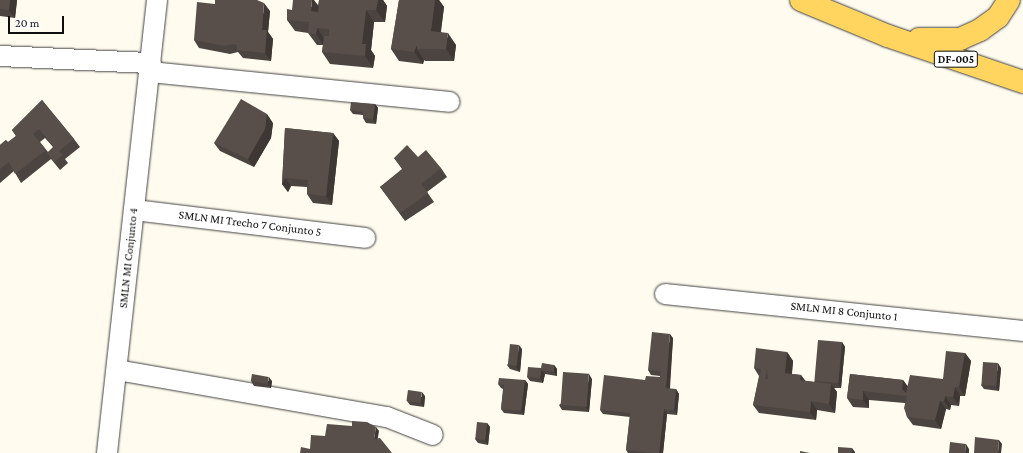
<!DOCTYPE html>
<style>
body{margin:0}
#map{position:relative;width:1023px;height:453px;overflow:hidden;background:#fffcef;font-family:"Crimson Pro",serif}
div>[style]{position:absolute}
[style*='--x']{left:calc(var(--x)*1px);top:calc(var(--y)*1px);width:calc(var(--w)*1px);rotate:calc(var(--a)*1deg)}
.roads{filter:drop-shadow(0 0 1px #414141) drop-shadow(0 0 1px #414141)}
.minor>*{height:20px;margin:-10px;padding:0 10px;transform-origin:10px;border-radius:10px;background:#fff}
.major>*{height:22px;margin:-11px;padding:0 11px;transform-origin:11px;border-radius:11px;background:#ffd55f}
.wall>*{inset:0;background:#4c4440}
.shaded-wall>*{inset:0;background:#3e3734}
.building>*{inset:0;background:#584f4a;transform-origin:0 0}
span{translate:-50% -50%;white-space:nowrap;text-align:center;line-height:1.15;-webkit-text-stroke:4px #fff;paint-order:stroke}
.shield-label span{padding:1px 3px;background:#fff;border:1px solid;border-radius:3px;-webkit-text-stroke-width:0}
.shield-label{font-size:11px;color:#0e0e0e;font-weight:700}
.street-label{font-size:12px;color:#0e0e0e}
.scale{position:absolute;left:8px;top:16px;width:56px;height:18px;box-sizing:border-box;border:2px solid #0e0e0e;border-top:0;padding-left:5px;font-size:12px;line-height:14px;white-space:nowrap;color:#0e0e0e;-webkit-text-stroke:3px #fff;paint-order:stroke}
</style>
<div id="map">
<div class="roads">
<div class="minor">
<i style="--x:0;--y:56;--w:151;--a:2.7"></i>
<i style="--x:150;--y:72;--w:301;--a:5.7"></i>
<i style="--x:134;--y:210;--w:233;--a:6.9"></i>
<i style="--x:665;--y:294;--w:360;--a:5.9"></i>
<i style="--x:117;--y:370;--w:274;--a:9.9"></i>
<i style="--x:387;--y:417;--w:49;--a:21.4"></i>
<i style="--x:107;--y:453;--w:456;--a:-83.7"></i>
</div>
<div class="major">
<i style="--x:801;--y:0;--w:94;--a:22.5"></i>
<i style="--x:888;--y:36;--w:143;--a:18.8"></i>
<i style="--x:919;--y:39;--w:41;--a:0"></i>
<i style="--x:960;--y:39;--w:22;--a:-24"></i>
<i style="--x:980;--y:30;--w:22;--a:-36"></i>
<i style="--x:998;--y:17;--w:20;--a:-57"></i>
</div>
</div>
<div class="wall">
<i style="clip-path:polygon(0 0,17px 0,15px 18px,0 16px)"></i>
<i style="clip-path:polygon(319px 0,383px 0,387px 6px,385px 22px,374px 22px,371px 50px,375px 56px,373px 68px,330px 64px,322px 52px,323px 45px,317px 45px,308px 33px,295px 31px,287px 20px,292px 10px,318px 6px)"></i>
<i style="clip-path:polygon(399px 0,439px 0,444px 7px,441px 32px,456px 45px,454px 61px,425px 61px,424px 60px,423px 64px,399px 61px,391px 49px)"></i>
<i style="clip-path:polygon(270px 11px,268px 32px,273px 39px,271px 61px,243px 58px,238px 52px,230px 54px,199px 48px,194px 40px)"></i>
<i style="clip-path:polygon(evenodd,42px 100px,74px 139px,80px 147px,65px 159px,68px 163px,60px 170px,51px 159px,21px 183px,14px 171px,0 183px,0 145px,6px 140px,8px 142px,16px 136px,12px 130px,42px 100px,45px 138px,53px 147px,48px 152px,40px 142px,45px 138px)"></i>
<i style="clip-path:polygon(375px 104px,378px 108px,376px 124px,366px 123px,363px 118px,363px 115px,353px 114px,350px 110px)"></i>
<i style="clip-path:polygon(273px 123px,271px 138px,254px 167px,220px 151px,214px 143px)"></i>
<i style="clip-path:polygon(285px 128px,333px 133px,339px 141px,332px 205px,313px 203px,307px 194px,307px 187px,291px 186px,288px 192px,282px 184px)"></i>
<i style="clip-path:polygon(394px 158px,441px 168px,447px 177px,427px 192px,434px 202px,405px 221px,380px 187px,402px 169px)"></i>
<i style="clip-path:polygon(673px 338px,670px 389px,676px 389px,679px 394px,677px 415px,667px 414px,663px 453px,628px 453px,626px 450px,630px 417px,603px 414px,600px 410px,645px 380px,660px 377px,660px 376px,651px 375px,648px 370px)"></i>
<i style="clip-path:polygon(842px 342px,845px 347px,841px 388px,834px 388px,837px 392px,835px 413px,817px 410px,816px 420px,759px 413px,753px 405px,759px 376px,754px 368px,787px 352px,793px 361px,792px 374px,801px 375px,805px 381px,814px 382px)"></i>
<i style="clip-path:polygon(522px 349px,520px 372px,510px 369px,507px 365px)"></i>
<i style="clip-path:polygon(965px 353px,971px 361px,965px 396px,960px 396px,959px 406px,951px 405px,950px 410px,946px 409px,941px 429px,913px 425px,907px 417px,905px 403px,869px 400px,869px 408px,853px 407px,847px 398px,850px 374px,903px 380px,907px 386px,943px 379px)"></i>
<i style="clip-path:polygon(554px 365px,557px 369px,557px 376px,545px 374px,543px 383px,530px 381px,527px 377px,541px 368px)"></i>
<i style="clip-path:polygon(1001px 368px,999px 391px,984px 389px,981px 385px)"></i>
<i style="clip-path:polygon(592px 379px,589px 412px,562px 410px,559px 405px)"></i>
<i style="clip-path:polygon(525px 380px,528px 384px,524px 415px,504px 413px,501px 409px,503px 389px,501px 388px,498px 384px)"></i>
<i style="clip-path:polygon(251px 381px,272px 381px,271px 388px,254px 386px)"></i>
<i style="clip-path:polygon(425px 396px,424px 407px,410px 405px,407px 401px)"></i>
<i style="clip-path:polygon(487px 423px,490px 427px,488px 445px,478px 443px,475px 439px)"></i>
</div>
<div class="shaded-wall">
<i style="clip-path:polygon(10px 0,17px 0,15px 18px,9px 10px)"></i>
<i style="clip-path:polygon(312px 0,314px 0,321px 9px,319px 23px,311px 11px)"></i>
<i style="clip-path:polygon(378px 0,383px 0,387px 6px,385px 22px,376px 10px)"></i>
<i style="clip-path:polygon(435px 0,439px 0,444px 7px,439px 43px,431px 31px)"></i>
<i style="clip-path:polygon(264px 3px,270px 11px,268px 32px,273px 39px,271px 61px,265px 53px,262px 30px)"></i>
<i style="clip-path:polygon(366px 10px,374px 22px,371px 50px,375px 56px,373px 68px,365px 56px,362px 44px)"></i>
<i style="clip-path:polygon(317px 28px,325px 40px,324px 46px,316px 34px)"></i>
<i style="clip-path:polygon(448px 33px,456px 45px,454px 61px,446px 49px)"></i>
<i style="clip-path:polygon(417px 45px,417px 49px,424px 60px,423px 64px,414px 52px)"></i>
<i style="clip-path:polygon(375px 104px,378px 108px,376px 124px,373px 119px)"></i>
<i style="clip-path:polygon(267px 114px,273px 123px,271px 138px,254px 167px,248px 159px)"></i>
<i style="clip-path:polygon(333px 133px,339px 141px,332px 205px,326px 196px)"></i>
<i style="clip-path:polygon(285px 178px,291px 186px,288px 192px,282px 184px)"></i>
<i style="clip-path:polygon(670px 334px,673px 338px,669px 393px,666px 388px)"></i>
<i style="clip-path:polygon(842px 342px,845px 347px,841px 388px,838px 384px)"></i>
<i style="clip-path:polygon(519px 345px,522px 349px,520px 372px,516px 367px)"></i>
<i style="clip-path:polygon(787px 352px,793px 361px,791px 381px,785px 373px)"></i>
<i style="clip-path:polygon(965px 353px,971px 361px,965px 396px,959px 387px)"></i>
<i style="clip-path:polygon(998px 363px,1001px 368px,999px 391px,996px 387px)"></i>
<i style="clip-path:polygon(554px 365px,557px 369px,557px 376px,554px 372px)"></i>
<i style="clip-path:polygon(541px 370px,545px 374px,543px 383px,540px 378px)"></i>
<i style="clip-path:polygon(589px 374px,592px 379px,589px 412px,586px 408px)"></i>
<i style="clip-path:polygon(801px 375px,807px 383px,800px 380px)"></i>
<i style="clip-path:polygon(269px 377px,272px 381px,271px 388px,268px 384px)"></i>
<i style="clip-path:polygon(525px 380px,528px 384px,524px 415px,521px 411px)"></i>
<i style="clip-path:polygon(903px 380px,909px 388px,908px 396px,902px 389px)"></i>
<i style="clip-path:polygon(831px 384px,837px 392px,835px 413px,829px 404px)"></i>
<i style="clip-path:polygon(955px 387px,960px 396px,959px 406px,953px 397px)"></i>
<i style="clip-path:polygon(676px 389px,679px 394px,677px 415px,674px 410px)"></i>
<i style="clip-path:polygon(863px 391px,869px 400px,869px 408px,863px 400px)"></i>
<i style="clip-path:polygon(422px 392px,425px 396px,424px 407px,421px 403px)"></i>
<i style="clip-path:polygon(945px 396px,951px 405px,950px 410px,944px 401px)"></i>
<i style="clip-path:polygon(811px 401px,817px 410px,816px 420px,810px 412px)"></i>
<i style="clip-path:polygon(940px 401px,946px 409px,941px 429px,935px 420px)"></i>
<i style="clip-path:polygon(664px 409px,667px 414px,663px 453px,659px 453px)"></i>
<i style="clip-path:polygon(487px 423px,490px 427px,488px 445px,485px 440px)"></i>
<i style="clip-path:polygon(376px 427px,379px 431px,377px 443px,374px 439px)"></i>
<i style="clip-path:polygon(999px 440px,1002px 444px,1001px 453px,998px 453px)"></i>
<i style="clip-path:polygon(966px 444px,969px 449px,969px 453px,965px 453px)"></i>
<i style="clip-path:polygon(852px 448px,855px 452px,855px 453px,852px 453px)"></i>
</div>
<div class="building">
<i style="clip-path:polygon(0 0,10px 0,9px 10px,0 9px)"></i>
<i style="clip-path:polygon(215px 0,257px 0,264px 3px,262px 30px,267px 30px,265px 53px,237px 50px,237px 45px,234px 44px,224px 46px,194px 40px,197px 2px,215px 4px)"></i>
<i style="clip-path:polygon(293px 0,312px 0,311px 11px,318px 12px,319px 0,378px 0,376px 10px,366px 10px,362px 44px,366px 44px,365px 56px,322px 52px,324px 36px,329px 36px,329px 29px,317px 28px,316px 34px,308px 33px,309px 22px,287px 20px,287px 9px,292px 10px)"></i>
<i style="clip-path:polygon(399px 0,435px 0,431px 31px,448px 33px,446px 49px,417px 49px,417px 45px,414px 52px,391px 49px)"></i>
<i style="clip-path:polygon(241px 99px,267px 114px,265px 129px,248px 159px,214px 143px)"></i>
<i style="clip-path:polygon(42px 100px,74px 139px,59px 151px,63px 155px,54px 162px,47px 153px,54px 147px,39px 129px,33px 134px,46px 150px,15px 174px,9px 162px,0 169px,0 145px,6px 140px,7px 143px,16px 136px,12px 130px)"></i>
<i style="clip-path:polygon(351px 102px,375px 104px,373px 119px,363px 118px,363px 112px,350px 110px)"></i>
<i style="clip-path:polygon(285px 128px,333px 133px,326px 196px,307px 194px,308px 180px,285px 178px,282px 184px)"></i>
<i style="clip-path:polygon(407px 145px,418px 157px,426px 150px,441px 168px,421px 184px,428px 193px,400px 213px,380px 187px,403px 169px,394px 158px)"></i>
<i style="clip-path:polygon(652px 332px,670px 334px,666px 388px,676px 389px,674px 410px,664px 409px,659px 453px,653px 453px,626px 450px,630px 413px,600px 410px,604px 375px,645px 380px,646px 376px,660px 377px,661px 371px,648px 370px)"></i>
<i style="left:818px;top:340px;width:24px;height:41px;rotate:5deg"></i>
<i style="left:510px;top:344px;width:9px;height:21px;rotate:6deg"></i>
<i style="clip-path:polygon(evenodd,756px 348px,787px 352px,785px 373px,801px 375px,800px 380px,831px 384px,829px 404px,811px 401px,810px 412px,753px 405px,761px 369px,754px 368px,756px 348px,767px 369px,768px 379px,765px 379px,767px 369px)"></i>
<i style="clip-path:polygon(946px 351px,965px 353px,959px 387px,955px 387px,953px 397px,945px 396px,944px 401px,940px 401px,935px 420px,907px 417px,904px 408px,907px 396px,863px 391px,863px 400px,847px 398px,850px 374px,903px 380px,902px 389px,906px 393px,910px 375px,943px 379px)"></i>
<i style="left:983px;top:362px;width:15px;height:23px;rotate:4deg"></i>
<i style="clip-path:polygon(542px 363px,554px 365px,554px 372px,541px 370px,540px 378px,527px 377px,528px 367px,541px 368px)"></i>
<i style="left:563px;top:372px;width:26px;height:33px;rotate:4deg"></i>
<i style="left:252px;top:374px;width:17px;height:7px;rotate:10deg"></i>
<i style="clip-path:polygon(499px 378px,525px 380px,521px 411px,501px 409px,504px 385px,498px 384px)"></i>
<i style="left:408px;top:390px;width:14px;height:11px;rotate:8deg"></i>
<i style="clip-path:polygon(352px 421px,367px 422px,376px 427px,374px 439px,380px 438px,392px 453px,300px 453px,301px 447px,310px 449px,311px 435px,325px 436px,327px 424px,352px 426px)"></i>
<i style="left:477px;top:422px;width:10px;height:17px;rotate:6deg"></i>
<i style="clip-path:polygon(975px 437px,999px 440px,998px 453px,974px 453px)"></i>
<i style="clip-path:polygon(950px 442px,966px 444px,965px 453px,949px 453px)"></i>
<i style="clip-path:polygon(838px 447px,852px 448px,852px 453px,838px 453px)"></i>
<i style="clip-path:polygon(800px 451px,810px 453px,800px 453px)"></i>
</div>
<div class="shield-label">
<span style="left:956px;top:59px">DF-005</span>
</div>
<div class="street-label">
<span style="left:250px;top:224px;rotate:7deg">SMLN MI Trecho 7 Conjunto 5</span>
<span style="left:129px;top:258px;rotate:-84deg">SMLN MI Conjunto 4</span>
<span style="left:844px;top:312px;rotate:6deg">SMLN MI 8 Conjunto 1</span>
</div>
<div class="scale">20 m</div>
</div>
